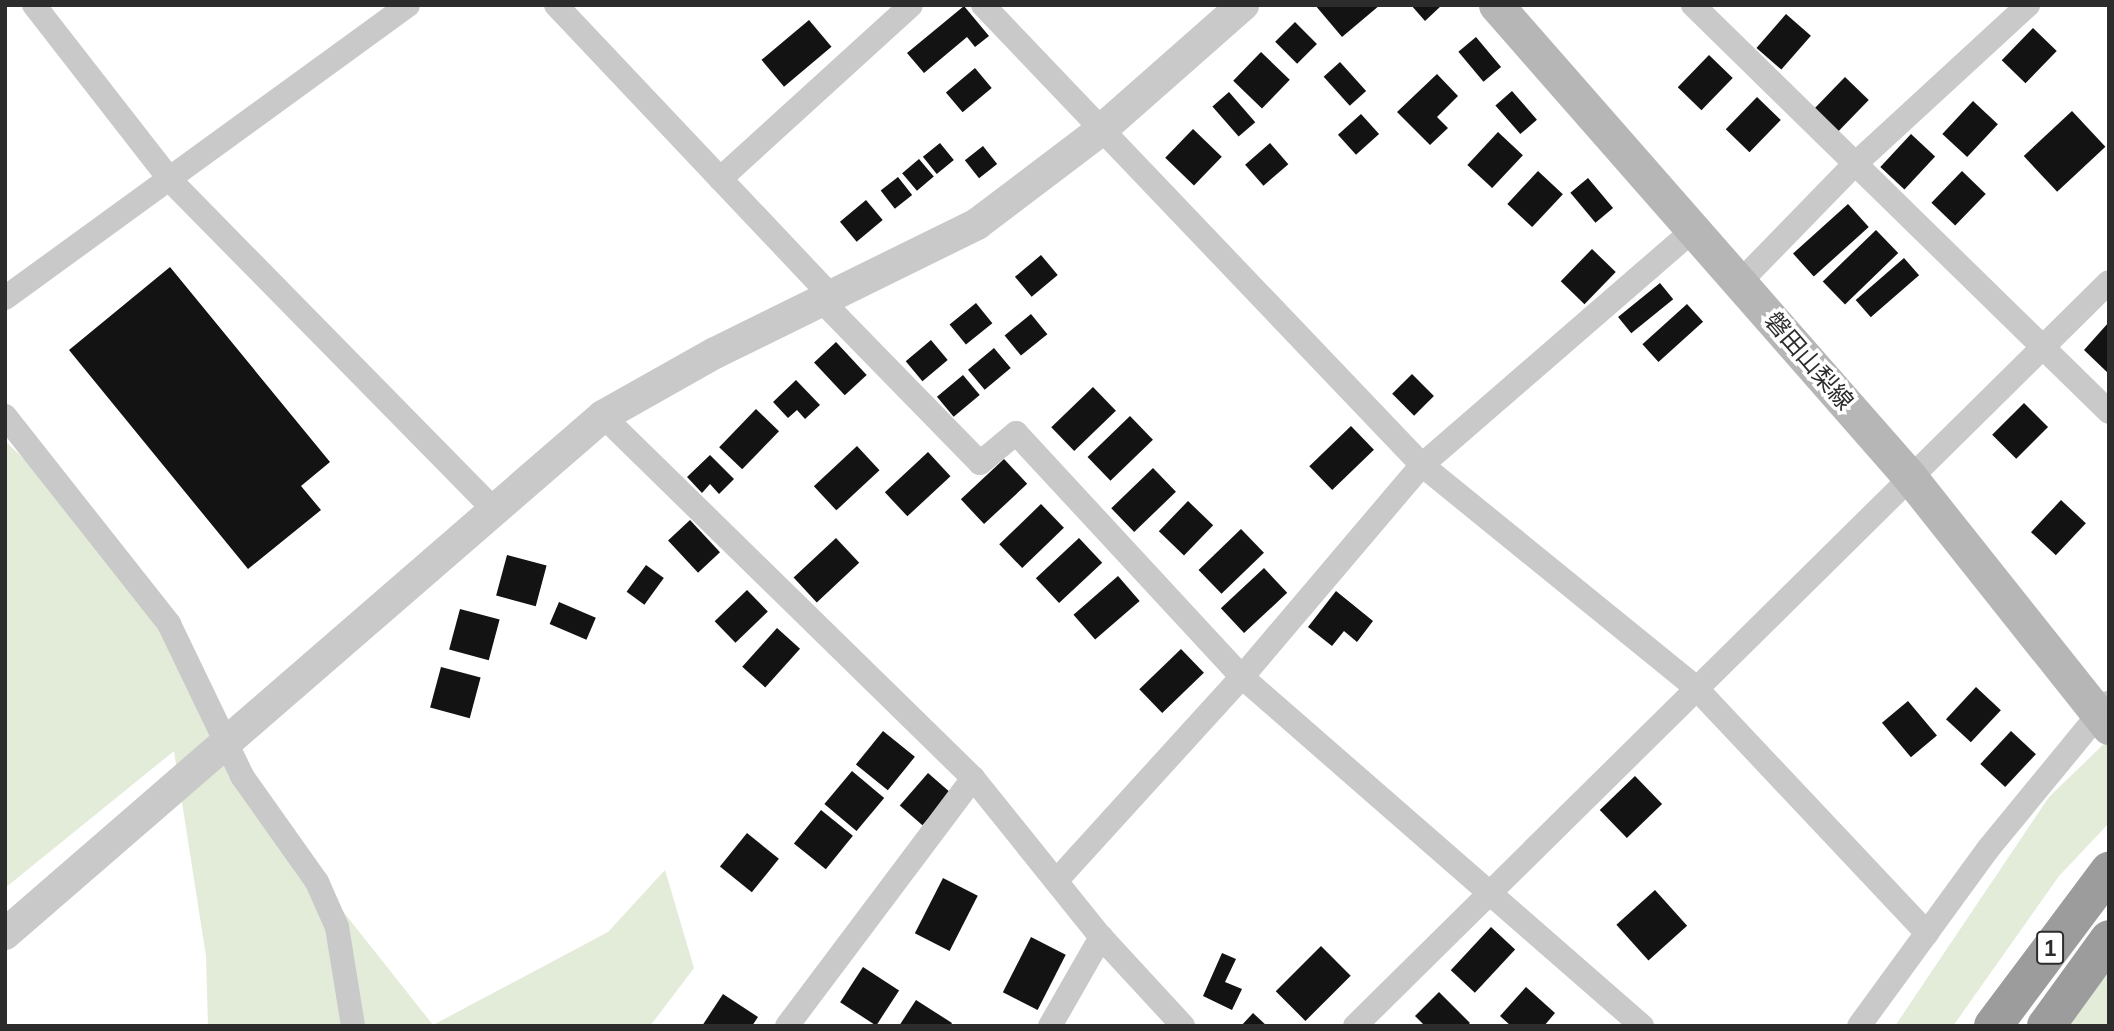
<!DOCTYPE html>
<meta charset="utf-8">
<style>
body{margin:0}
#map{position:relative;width:2114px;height:1031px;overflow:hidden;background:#fff;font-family:Mulish,"Noto Sans JP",sans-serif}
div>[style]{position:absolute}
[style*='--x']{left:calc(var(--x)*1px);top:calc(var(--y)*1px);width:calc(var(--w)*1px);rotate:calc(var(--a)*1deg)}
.green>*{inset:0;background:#e3ebd9}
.building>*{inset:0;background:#131313;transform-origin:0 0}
.minor>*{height:24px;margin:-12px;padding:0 12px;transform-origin:12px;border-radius:12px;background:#c9c9c9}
.tertiary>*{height:32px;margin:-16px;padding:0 16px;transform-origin:16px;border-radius:16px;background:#c9c9c9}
.secondary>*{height:35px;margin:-17.5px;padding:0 17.5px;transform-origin:17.5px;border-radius:17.5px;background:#b6b6b6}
.trunk>*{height:38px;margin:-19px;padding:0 19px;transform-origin:19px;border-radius:19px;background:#9c9c9c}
span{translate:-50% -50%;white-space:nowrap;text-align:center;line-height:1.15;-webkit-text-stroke:7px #fff;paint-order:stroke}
.shield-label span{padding:2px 5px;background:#fff;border:2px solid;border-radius:5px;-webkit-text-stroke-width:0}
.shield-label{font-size:23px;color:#2c2c2c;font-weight:700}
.street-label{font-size:24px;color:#2c2c2c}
.frame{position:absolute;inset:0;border:7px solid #2c2c2c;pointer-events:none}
</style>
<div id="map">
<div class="green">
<i style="clip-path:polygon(5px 441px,79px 511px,142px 590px,296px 852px,433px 1025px,608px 932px,665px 870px,694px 968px,650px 1026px,208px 1026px,206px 956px,174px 751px,5px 888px)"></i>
<i style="clip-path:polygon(2109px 739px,2109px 823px,2059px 876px,1953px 1026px,1895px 1026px,2049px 797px)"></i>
<i style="clip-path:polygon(2109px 943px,2109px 1026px,2048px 1026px)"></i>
</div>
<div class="building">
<i style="clip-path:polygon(1315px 5px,1380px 5px,1342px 37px)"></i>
<i style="clip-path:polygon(1411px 5px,1442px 5px,1425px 21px)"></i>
<i style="clip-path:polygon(964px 6px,989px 36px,975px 47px,967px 37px,924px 73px,907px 53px)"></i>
<i style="left:1786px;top:14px;width:33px;height:45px;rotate:41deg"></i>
<i style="left:809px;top:20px;width:35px;height:62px;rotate:50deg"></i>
<i style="left:1295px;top:22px;width:31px;height:28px;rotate:45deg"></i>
<i style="left:2033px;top:28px;width:33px;height:45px;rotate:44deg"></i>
<i style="left:1476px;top:37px;width:39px;height:23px;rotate:50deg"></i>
<i style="left:1261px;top:52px;width:40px;height:40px;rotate:44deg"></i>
<i style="left:1709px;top:55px;width:33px;height:45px;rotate:44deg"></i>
<i style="left:1340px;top:62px;width:39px;height:22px;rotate:48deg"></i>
<i style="left:975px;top:68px;width:26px;height:38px;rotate:50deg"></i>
<i style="clip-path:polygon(1437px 74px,1458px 96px,1437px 117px,1448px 128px,1430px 145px,1397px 112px)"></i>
<i style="left:1845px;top:77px;width:33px;height:45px;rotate:44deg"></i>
<i style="left:1512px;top:91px;width:38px;height:22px;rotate:49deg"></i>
<i style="left:1229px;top:92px;width:40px;height:22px;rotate:49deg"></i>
<i style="left:1757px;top:97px;width:33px;height:45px;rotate:44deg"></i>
<i style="left:1973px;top:101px;width:34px;height:45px;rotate:43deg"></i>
<i style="left:2072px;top:111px;width:49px;height:66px;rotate:47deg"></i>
<i style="left:1361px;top:114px;width:27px;height:31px;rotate:48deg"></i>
<i style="left:1193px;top:129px;width:40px;height:40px;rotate:44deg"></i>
<i style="left:1498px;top:132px;width:34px;height:45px;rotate:43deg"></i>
<i style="left:1911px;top:134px;width:33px;height:45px;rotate:43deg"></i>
<i style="left:940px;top:143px;width:22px;height:22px;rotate:51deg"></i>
<i style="left:1270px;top:143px;width:28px;height:33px;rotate:49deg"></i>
<i style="left:983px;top:146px;width:23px;height:23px;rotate:52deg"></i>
<i style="left:919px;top:159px;width:23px;height:22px;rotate:50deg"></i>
<i style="left:1538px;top:171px;width:34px;height:45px;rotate:43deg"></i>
<i style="left:1962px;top:171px;width:33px;height:44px;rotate:44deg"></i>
<i style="left:898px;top:177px;width:23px;height:22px;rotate:52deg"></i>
<i style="left:1588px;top:178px;width:39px;height:23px;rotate:50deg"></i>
<i style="left:866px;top:200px;width:26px;height:34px;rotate:50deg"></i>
<i style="left:1848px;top:204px;width:31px;height:74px;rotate:48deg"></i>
<i style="left:1876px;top:230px;width:32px;height:74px;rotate:46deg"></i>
<i style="left:1592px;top:249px;width:33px;height:45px;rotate:44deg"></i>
<i style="left:1041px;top:255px;width:26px;height:34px;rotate:50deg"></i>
<i style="left:1904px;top:258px;width:23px;height:64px;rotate:49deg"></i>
<i style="clip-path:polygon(170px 267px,330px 462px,301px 486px,321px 510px,248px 569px,69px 350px)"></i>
<i style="left:1660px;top:283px;width:21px;height:54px;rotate:51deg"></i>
<i style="left:976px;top:303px;width:26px;height:34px;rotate:51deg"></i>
<i style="left:1687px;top:304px;width:24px;height:60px;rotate:48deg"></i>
<i style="left:1031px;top:314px;width:26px;height:34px;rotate:51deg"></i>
<i style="clip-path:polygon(2109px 322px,2109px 374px,2084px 350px)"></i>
<i style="left:931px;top:340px;width:26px;height:33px;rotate:50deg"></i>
<i style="left:836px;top:342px;width:45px;height:30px;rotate:47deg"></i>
<i style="left:994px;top:348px;width:26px;height:34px;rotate:50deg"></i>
<i style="left:1412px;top:374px;width:31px;height:28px;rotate:45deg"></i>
<i style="left:963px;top:375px;width:26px;height:34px;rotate:50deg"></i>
<i style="clip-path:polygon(796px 380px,820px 405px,805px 419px,797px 410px,788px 418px,773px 402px)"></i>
<i style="left:1093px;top:387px;width:33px;height:58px;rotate:46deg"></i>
<i style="left:2024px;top:403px;width:34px;height:45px;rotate:45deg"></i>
<i style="left:756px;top:409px;width:32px;height:53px;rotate:44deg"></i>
<i style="left:1130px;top:416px;width:33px;height:59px;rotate:46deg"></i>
<i style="left:1351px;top:426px;width:33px;height:58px;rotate:46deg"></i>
<i style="left:857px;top:446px;width:33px;height:59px;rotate:47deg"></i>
<i style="left:928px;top:452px;width:33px;height:59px;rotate:47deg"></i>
<i style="clip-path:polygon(710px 455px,734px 479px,719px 494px,710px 484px,702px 493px,687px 477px)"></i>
<i style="left:1004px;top:459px;width:34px;height:59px;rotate:47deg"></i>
<i style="left:1153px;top:468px;width:33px;height:58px;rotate:46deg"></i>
<i style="left:2061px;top:500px;width:34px;height:44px;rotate:43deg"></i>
<i style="left:1188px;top:501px;width:35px;height:42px;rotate:44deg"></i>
<i style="left:1041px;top:504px;width:33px;height:58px;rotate:46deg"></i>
<i style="left:690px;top:520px;width:44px;height:30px;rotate:47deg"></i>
<i style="left:1241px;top:529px;width:33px;height:59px;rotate:46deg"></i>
<i style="left:836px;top:538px;width:34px;height:58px;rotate:47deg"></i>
<i style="left:1079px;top:538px;width:34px;height:59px;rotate:47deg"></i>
<i style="left:507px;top:555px;width:41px;height:42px;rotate:15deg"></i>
<i style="left:646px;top:565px;width:22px;height:33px;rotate:36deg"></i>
<i style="left:1264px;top:568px;width:34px;height:59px;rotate:47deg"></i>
<i style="left:1118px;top:576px;width:33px;height:59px;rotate:49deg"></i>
<i style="left:747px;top:590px;width:30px;height:45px;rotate:46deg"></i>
<i style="clip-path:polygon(1336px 591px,1373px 621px,1357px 642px,1344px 631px,1332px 646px,1308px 627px)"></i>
<i style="left:559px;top:602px;width:40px;height:24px;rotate:23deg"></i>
<i style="left:460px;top:609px;width:41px;height:42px;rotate:15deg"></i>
<i style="left:777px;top:628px;width:31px;height:52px;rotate:42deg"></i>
<i style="left:1181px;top:649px;width:33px;height:58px;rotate:46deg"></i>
<i style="left:441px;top:667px;width:41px;height:42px;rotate:15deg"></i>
<i style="left:1976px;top:687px;width:34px;height:44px;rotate:43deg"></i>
<i style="left:1908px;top:701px;width:45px;height:34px;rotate:50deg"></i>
<i style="left:883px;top:731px;width:41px;height:43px;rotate:39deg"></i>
<i style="left:2011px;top:731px;width:34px;height:45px;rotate:43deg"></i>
<i style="left:852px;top:771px;width:42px;height:43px;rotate:40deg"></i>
<i style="left:928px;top:773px;width:30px;height:43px;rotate:41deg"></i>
<i style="left:1635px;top:776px;width:39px;height:49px;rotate:46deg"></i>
<i style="left:821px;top:810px;width:41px;height:43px;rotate:39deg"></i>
<i style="left:747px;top:833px;width:41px;height:43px;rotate:39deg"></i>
<i style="left:943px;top:878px;width:39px;height:62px;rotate:27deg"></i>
<i style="left:1655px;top:890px;width:48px;height:52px;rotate:48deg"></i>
<i style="left:1491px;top:927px;width:33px;height:59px;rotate:43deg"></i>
<i style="left:1031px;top:937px;width:39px;height:62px;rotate:27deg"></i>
<i style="left:1321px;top:946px;width:42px;height:64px;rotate:45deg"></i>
<i style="clip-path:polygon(1222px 953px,1236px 959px,1225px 982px,1242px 989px,1232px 1010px,1203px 996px)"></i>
<i style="left:863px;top:967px;width:43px;height:42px;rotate:33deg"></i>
<i style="clip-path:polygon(1526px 987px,1555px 1013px,1544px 1026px,1511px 1026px,1500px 1016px)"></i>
<i style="clip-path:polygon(1439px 992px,1470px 1023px,1467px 1026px,1425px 1026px,1415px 1016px)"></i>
<i style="clip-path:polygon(723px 994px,758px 1017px,752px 1026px,702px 1026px)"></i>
<i style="clip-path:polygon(916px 1000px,952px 1023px,950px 1026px,899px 1026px)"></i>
<i style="clip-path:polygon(1253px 1013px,1267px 1026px,1241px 1026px)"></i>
</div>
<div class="minor">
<i style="--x:34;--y:5;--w:223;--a:52.1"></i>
<i style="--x:171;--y:181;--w:458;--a:45.5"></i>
<i style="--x:556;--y:5;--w:398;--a:46.6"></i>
<i style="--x:983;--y:5;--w:636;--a:46.34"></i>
<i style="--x:1422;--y:465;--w:353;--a:39.1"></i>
<i style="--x:1696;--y:688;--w:337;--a:46.7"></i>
<i style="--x:1693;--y:5;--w:582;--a:44.37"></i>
<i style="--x:720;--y:179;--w:258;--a:-42.3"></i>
<i style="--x:1740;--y:282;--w:162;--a:-45.8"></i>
<i style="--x:1853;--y:166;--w:238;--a:-42.6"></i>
<i style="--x:5;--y:298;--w:498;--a:-36"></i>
<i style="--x:820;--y:299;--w:229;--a:45.7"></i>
<i style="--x:980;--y:463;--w:47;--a:-39.8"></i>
<i style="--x:1016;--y:433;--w:333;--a:47.2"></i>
<i style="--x:1242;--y:677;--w:531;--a:41.1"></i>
<i style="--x:5;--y:416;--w:265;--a:51.7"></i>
<i style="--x:169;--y:624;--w:169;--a:64.3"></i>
<i style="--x:242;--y:776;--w:130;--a:54.7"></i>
<i style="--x:317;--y:882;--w:49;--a:66"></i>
<i style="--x:337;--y:927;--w:100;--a:80.8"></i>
<i style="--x:603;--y:416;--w:518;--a:44.37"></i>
<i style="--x:1057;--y:880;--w:275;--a:-47.7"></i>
<i style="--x:1242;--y:677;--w:278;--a:-49.7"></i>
<i style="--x:1422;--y:465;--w:360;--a:-40.9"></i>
<i style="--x:787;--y:1026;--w:310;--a:-53.1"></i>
<i style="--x:973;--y:778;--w:204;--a:51.2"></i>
<i style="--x:1101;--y:937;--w:121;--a:47.3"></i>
<i style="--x:1050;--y:1026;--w:103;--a:-60.2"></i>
<i style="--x:1355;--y:1026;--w:1059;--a:-44.62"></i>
<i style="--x:1859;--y:1026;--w:219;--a:-53.9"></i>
<i style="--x:1988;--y:849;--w:189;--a:-50.6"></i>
</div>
<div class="tertiary">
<i style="--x:5;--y:934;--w:791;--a:-40.9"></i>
<i style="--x:603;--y:416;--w:129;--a:-29.4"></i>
<i style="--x:715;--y:353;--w:292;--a:-26.2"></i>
<i style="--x:977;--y:224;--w:154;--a:-37.1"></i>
<i style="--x:1100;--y:131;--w:191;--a:-41.4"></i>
</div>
<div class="secondary">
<i style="--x:1496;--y:5;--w:626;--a:48.75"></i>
<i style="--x:1909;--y:476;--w:321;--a:51.5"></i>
</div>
<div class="trunk">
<i style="--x:1993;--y:1026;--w:194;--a:-53.2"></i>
<i style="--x:2046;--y:1026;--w:107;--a:-54.1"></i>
</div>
<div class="shield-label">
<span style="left:2050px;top:948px">1</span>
</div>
<div class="street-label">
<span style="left:1809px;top:361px;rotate:49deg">磐田山梨線</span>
</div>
<div class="frame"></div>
</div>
